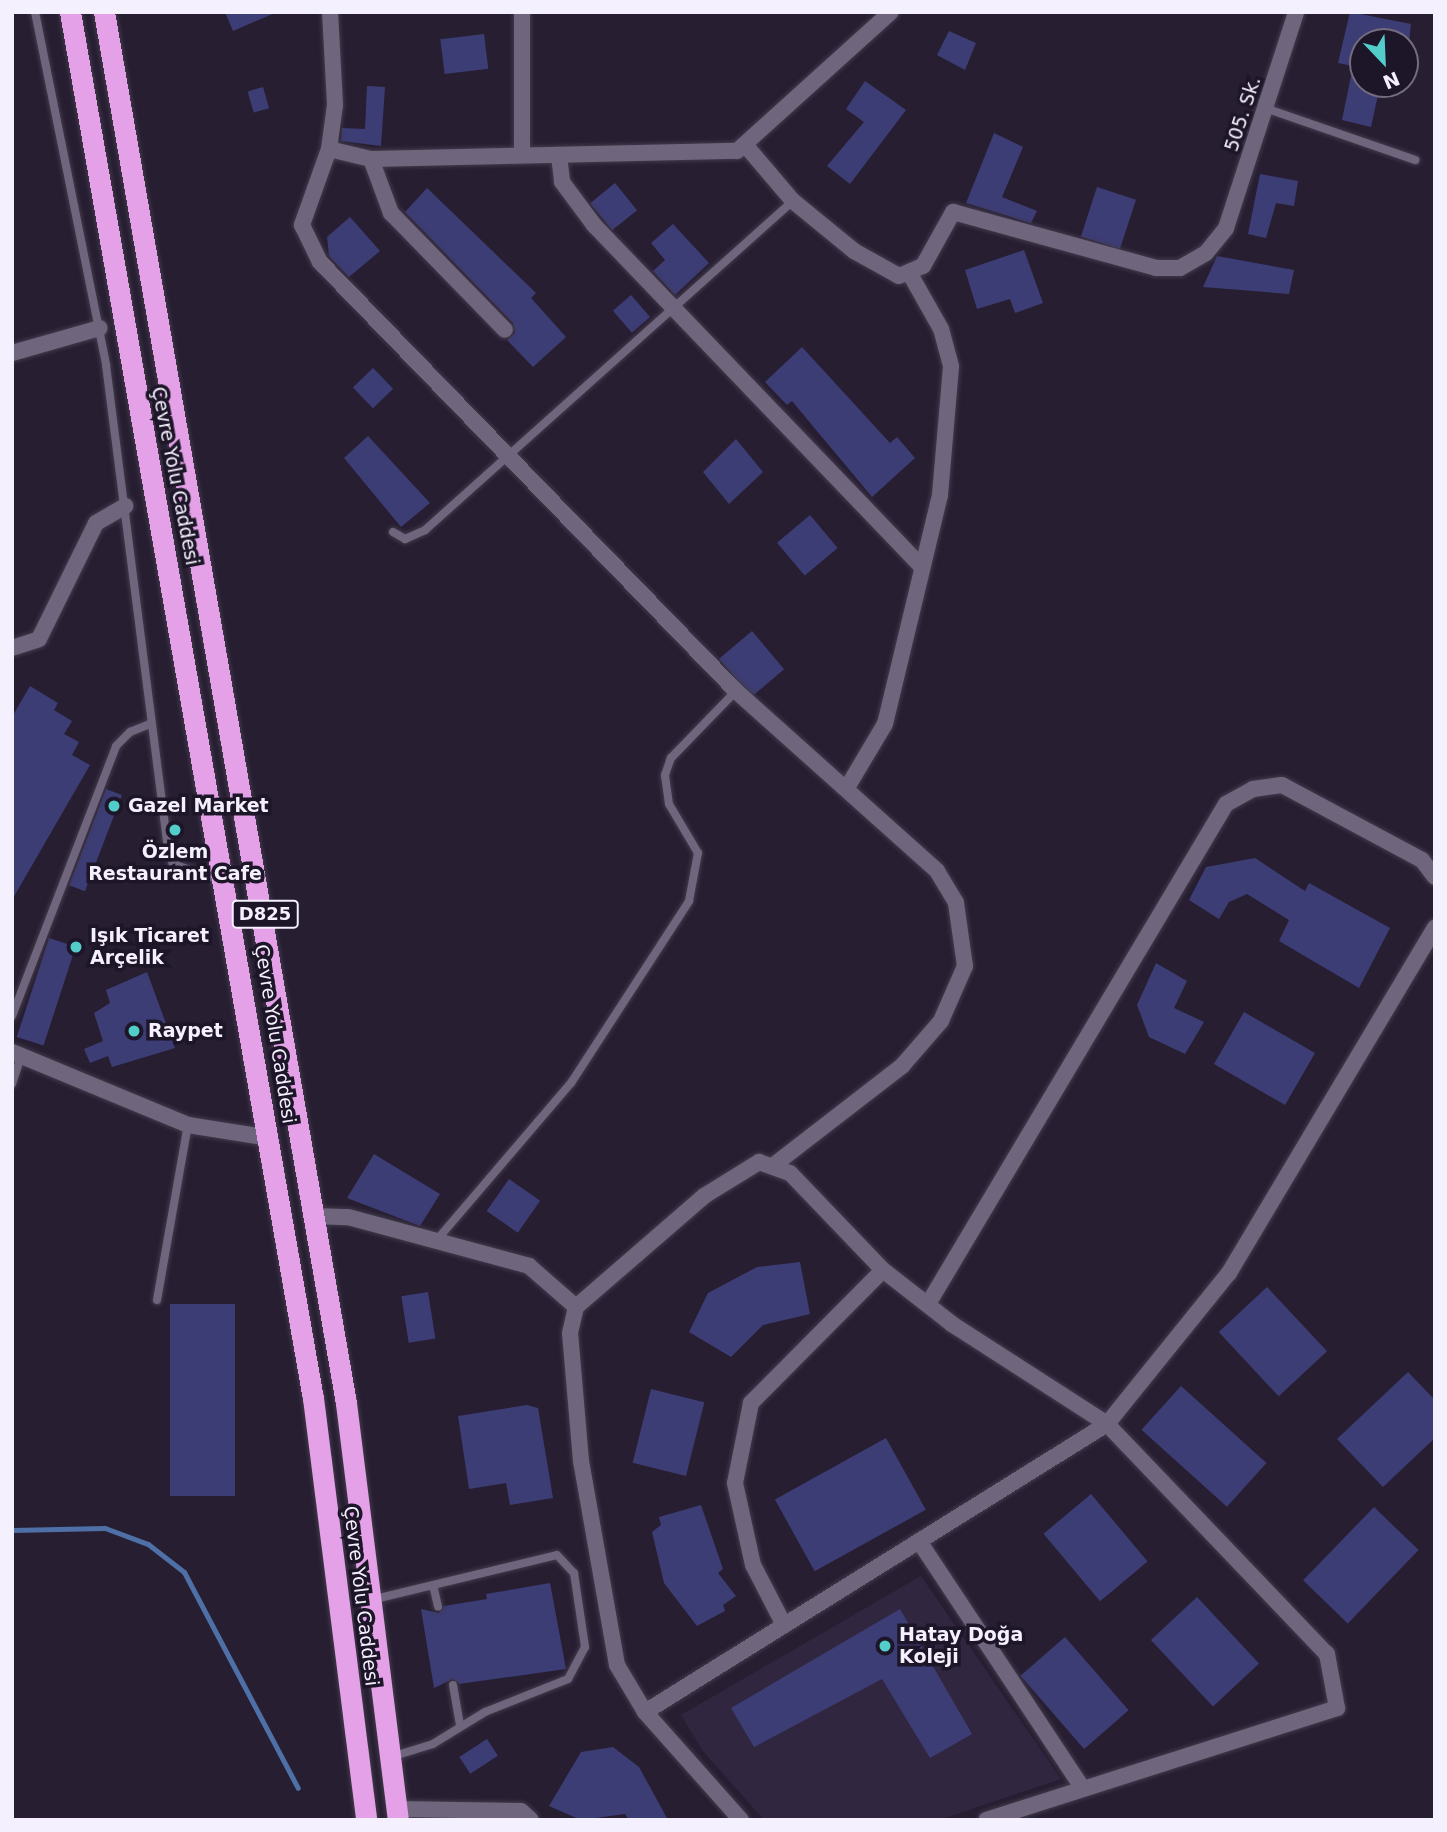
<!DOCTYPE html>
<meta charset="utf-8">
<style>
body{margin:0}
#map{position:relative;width:1447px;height:1832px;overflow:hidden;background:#271e32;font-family:"DejaVu Sans",sans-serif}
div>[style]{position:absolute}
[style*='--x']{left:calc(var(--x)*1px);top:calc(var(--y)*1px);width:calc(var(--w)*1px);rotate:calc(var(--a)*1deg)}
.built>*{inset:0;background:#312640}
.stream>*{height:5px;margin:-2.5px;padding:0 2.5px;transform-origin:2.5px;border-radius:2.5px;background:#4e70a6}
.building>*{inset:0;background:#3d3d75;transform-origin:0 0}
.roads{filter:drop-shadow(0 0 2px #423b4b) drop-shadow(0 0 2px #423b4b)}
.lane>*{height:8px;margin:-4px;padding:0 4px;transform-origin:4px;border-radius:4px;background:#6f667d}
.street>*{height:16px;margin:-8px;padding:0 8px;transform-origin:8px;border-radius:8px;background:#6f667d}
.highway>*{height:21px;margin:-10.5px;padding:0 10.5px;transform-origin:10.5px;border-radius:10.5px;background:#e4a1e7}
.dots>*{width:19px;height:19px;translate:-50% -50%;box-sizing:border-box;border:4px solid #1d1528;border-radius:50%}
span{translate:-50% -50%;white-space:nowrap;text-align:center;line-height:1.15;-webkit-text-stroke:7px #1d1528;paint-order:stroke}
.shield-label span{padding:2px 5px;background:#1d1528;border:2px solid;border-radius:5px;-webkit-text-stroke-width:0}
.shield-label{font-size:18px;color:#f5f0fe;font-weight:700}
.street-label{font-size:19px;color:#f5f0fe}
.poi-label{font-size:19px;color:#f5f0fe;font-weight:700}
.left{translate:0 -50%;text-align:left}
.frame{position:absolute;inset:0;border:14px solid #f5f0fe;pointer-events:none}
.north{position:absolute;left:1349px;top:28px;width:70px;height:70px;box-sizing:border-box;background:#1d1528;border:2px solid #736d7e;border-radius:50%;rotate:157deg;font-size:19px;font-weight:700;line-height:28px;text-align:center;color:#f5f0fe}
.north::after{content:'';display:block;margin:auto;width:24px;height:32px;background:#53cdc9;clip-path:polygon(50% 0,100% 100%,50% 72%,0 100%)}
</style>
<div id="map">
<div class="built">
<i style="clip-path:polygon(921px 1576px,1061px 1779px,939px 1820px,764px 1820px,703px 1751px,681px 1715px)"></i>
</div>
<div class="stream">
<i style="--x:12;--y:1530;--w:93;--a:-1.2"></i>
<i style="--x:105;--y:1528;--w:46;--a:20.4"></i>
<i style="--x:148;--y:1544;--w:46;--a:37.9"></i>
<i style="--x:184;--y:1572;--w:244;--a:62.2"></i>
</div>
<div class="building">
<i style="clip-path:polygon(225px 12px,277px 12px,233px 31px)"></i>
<i style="clip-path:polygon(1350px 12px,1411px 24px,1409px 42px,1363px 42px,1363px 87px,1379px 90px,1371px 127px,1342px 120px,1353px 66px,1338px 63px)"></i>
<i style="clip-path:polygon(949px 31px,976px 43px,965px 70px,937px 55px)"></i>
<i style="left:484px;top:34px;width:35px;height:44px;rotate:83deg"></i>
<i style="clip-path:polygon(865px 81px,906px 110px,850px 184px,827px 166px,864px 122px,846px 109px)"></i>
<i style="clip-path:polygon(367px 86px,385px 87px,381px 146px,341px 141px,342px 128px,365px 129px)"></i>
<i style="left:263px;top:87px;width:22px;height:16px;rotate:74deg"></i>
<i style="clip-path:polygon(994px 133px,1023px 147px,1002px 197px,1037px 211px,1031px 223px,966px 203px)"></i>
<i style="clip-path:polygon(1260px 174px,1298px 181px,1294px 206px,1276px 203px,1266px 238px,1248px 234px)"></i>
<i style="left:615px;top:183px;width:35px;height:32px;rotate:51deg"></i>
<i style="left:1097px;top:187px;width:41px;height:52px;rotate:18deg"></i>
<i style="clip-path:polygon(427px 188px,536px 293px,531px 298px,566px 337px,533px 367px,507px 340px,515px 333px,513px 323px,405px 212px)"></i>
<i style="clip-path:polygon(350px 217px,380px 251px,349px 277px,329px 256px,327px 237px)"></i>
<i style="clip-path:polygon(673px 224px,709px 263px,675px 295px,653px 271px,665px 260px,651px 243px)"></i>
<i style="clip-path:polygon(1024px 250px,1043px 303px,1015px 313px,1010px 299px,977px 309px,965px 270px)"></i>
<i style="clip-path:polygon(1217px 256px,1294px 270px,1289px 294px,1203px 287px)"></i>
<i style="left:631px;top:295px;width:29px;height:24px;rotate:49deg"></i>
<i style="clip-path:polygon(802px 347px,890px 443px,897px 437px,915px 458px,872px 497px,792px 401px,787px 405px,765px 382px)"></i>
<i style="left:373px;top:368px;width:29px;height:28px;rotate:46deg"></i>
<i style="clip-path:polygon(368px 436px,430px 503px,401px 527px,344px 458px)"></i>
<i style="clip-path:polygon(736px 439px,763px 472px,729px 504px,703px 472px)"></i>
<i style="left:810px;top:515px;width:43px;height:43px;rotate:50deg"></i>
<i style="left:752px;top:631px;width:50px;height:43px;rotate:50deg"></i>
<i style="clip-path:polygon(30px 686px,58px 703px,54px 710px,72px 721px,64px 734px,79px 742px,72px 755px,90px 765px,12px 900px,12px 717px)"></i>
<i style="left:106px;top:789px;width:17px;height:103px;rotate:21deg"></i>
<i style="clip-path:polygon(1255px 858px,1305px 891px,1309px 883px,1390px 928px,1359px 988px,1279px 941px,1289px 920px,1247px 894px,1229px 902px,1219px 919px,1189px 900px,1206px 867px)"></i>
<i style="left:49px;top:938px;width:28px;height:104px;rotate:18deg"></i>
<i style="clip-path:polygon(1156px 963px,1187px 981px,1174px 1008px,1204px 1022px,1185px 1054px,1149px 1037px,1137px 1005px)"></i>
<i style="clip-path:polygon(147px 972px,175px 1048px,112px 1067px,108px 1056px,90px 1063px,84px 1049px,103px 1041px,94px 1013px,110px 1003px,106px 990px)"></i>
<i style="left:1244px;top:1012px;width:82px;height:60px;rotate:30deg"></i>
<i style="clip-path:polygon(374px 1154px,440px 1194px,420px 1226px,347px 1198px)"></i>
<i style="left:509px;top:1179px;width:38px;height:39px;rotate:35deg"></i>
<i style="clip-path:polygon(800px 1262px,810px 1314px,763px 1325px,731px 1357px,689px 1332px,708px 1293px,757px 1267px)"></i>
<i style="left:1267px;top:1287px;width:88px;height:66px;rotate:47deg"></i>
<i style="left:428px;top:1292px;width:47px;height:27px;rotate:81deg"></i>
<i style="left:235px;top:1304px;width:192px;height:65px;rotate:90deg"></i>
<i style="clip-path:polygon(1408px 1372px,1435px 1400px,1435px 1438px,1383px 1487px,1337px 1439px)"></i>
<i style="left:1181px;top:1386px;width:115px;height:59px;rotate:42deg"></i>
<i style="left:651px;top:1389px;width:55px;height:76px;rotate:14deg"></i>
<i style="clip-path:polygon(527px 1405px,538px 1408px,553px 1498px,510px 1505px,506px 1483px,469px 1489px,458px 1416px)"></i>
<i style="left:886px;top:1438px;width:82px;height:127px;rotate:61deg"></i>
<i style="left:1091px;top:1494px;width:88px;height:62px;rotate:50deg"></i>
<i style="clip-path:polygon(701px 1505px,723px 1569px,718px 1573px,736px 1596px,723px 1605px,725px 1611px,697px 1626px,664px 1583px,652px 1532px,661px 1525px,659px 1517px)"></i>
<i style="left:1374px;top:1507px;width:62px;height:102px;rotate:44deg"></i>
<i style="clip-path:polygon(550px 1583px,566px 1669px,459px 1684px,453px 1679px,434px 1688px,421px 1609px,439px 1613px,444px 1606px,487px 1599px,486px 1594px)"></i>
<i style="left:1197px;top:1597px;width:91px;height:63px;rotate:47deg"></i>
<i style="clip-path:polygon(900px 1609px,972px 1734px,930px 1758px,882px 1679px,754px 1747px,731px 1708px)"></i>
<i style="left:1065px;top:1637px;width:97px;height:59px;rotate:49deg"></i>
<i style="left:487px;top:1739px;width:20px;height:33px;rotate:57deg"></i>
<i style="clip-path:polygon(613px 1747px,639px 1767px,668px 1820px,629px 1820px,625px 1814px,581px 1820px,549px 1806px,581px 1752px)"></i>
</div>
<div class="roads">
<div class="lane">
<i style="--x:35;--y:12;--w:360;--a:78.6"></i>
<i style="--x:106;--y:365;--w:490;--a:82.7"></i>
<i style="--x:168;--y:851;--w:14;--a:69"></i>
<i style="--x:173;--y:864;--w:50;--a:18.8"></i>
<i style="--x:1268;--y:109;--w:156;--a:19.1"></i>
<i style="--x:393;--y:532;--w:14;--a:30"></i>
<i style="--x:405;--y:539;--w:22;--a:-24"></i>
<i style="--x:425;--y:530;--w:494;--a:-41.8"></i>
<i style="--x:12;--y:1016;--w:289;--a:-68.9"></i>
<i style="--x:116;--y:746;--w:20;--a:-45"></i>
<i style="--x:130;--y:732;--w:22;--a:-22"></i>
<i style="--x:12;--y:1084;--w:29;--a:-72"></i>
<i style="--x:435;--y:1242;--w:209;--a:-49.5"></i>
<i style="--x:571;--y:1083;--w:217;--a:-57"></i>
<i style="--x:689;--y:901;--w:49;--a:-79.4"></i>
<i style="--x:698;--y:853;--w:57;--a:-120.6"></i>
<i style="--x:669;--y:804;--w:29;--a:-98"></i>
<i style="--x:665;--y:775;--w:18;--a:-71"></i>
<i style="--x:671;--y:758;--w:93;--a:-45.9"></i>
<i style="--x:157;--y:1300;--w:178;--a:-80"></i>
<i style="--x:434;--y:1589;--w:18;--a:77"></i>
<i style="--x:371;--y:1600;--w:191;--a:-13.6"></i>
<i style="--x:557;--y:1555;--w:25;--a:47"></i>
<i style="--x:574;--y:1573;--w:75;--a:81.5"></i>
<i style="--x:585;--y:1647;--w:36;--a:118"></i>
<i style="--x:568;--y:1679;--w:89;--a:158.3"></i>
<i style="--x:485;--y:1712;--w:61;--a:148.4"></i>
<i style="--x:433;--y:1744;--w:44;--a:162.8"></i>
<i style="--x:453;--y:1685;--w:41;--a:80.1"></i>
</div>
<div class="street">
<i style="--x:330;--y:12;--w:93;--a:86.9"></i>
<i style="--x:335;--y:105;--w:44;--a:97.8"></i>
<i style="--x:329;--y:149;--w:81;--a:109.6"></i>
<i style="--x:302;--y:225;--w:41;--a:64.1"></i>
<i style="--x:320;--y:262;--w:598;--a:45.88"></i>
<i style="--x:736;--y:691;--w:270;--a:41.8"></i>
<i style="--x:937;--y:871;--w:37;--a:59"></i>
<i style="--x:956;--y:903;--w:64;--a:81.9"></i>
<i style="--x:965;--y:966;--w:60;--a:113.6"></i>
<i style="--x:941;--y:1021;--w:60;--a:130.9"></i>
<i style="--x:902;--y:1066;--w:160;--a:142.3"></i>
<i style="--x:522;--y:12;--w:141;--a:90"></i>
<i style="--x:747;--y:147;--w:71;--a:49.6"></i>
<i style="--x:793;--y:201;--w:79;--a:39.3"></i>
<i style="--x:854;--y:251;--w:51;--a:29.1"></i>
<i style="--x:899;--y:276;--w:26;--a:-23"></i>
<i style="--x:923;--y:266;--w:62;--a:-60.9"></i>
<i style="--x:953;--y:212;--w:211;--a:15.4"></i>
<i style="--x:1156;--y:268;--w:24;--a:0"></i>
<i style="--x:1180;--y:268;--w:30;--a:-30"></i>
<i style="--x:1206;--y:253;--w:32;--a:-51"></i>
<i style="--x:1226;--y:228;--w:227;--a:-72"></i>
<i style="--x:329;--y:149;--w:43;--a:13.4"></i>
<i style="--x:371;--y:159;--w:366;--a:-1.3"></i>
<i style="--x:737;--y:151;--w:207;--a:-42.1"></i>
<i style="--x:559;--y:156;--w:26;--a:83"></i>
<i style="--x:562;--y:182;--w:54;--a:53.3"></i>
<i style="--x:594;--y:225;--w:471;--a:46.2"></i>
<i style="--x:371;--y:159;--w:58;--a:69.7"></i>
<i style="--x:391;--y:213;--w:163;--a:45.7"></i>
<i style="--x:12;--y:353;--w:91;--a:-15.9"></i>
<i style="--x:12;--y:648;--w:28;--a:-18"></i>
<i style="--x:39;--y:639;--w:129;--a:-63.8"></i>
<i style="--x:96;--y:523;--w:34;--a:-30"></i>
<i style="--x:848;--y:786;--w:72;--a:-59.2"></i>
<i style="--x:885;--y:724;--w:236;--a:-76.5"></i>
<i style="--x:940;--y:495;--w:129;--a:-85.1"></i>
<i style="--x:951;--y:366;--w:38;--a:-105"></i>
<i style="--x:941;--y:329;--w:63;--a:-119.4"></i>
<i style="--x:12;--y:1052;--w:191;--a:22.5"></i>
<i style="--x:188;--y:1125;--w:83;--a:9"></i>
<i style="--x:315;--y:1216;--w:33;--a:2"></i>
<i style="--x:348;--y:1217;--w:188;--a:15.1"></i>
<i style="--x:529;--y:1266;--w:62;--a:41.1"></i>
<i style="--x:928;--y:1304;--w:582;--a:-59.21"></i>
<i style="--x:1226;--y:804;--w:31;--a:-29"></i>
<i style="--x:1253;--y:789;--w:29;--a:-8"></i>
<i style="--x:1282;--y:785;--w:159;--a:28.2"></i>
<i style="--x:1422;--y:860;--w:21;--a:53"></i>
<i style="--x:919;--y:1541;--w:297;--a:56.5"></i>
<i style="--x:783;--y:1623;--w:65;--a:-117.3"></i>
<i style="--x:753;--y:1565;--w:84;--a:-102.4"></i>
<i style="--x:735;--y:1483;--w:82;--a:-78.7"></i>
<i style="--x:751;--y:1403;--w:187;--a:-45.2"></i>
<i style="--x:645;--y:1712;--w:544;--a:-31.94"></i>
<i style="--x:1107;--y:1424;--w:194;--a:-51.1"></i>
<i style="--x:1229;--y:1273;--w:402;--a:-59.2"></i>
<i style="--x:397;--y:1809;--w:124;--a:0.9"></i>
<i style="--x:521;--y:1811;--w:13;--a:42"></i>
<i style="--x:741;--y:1820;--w:144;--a:-131.6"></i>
<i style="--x:645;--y:1712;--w:55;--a:-120.8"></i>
<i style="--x:617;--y:1665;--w:207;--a:-100"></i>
<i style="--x:581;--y:1461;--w:128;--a:-94.9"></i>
<i style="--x:570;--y:1333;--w:27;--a:-77"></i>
<i style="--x:576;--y:1307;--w:169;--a:-40.9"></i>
<i style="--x:704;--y:1196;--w:65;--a:-31.7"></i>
<i style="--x:759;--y:1162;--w:33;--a:20"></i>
<i style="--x:790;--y:1173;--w:134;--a:46.2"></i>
<i style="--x:883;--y:1270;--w:88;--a:38"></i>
<i style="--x:952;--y:1324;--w:184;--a:32.8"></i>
<i style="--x:1107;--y:1424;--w:318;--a:46.3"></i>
<i style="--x:1327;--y:1654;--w:55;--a:79.5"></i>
<i style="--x:1337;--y:1708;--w:368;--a:162.3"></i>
</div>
<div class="highway">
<i style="--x:70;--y:12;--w:1407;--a:80.06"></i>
<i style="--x:313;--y:1398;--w:425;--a:82.8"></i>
<i style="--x:104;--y:12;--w:1412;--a:80.13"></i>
<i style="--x:346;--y:1403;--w:420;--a:82.9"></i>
</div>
</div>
<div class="dots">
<i style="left:114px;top:806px;background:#53cdc9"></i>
<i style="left:175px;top:830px;background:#53cdc9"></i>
<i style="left:76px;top:947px;background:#53cdc9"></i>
<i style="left:134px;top:1031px;background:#53cdc9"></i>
<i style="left:885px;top:1646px;background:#53cdc9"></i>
</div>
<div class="shield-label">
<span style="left:265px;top:914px">D825</span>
</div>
<div class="street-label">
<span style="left:1243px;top:114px;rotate:-72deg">505. Sk.</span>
<span style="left:175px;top:476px;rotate:79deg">Çevre Yolu Caddesi</span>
<span style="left:275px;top:1034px;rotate:81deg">Çevre Yolu Caddesi</span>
<span style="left:361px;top:1596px;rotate:83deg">Çevre Yolu Caddesi</span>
</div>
<div class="poi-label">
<span class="left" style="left:128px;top:806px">Gazel Market</span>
<span style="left:175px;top:863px">Özlem<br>Restaurant Cafe</span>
<span class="left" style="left:90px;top:947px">Işık Ticaret<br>Arçelik</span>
<span class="left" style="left:148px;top:1031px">Raypet</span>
<span class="left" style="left:899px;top:1646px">Hatay Doğa<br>Koleji</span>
</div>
<div class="frame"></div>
<div class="north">N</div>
</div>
